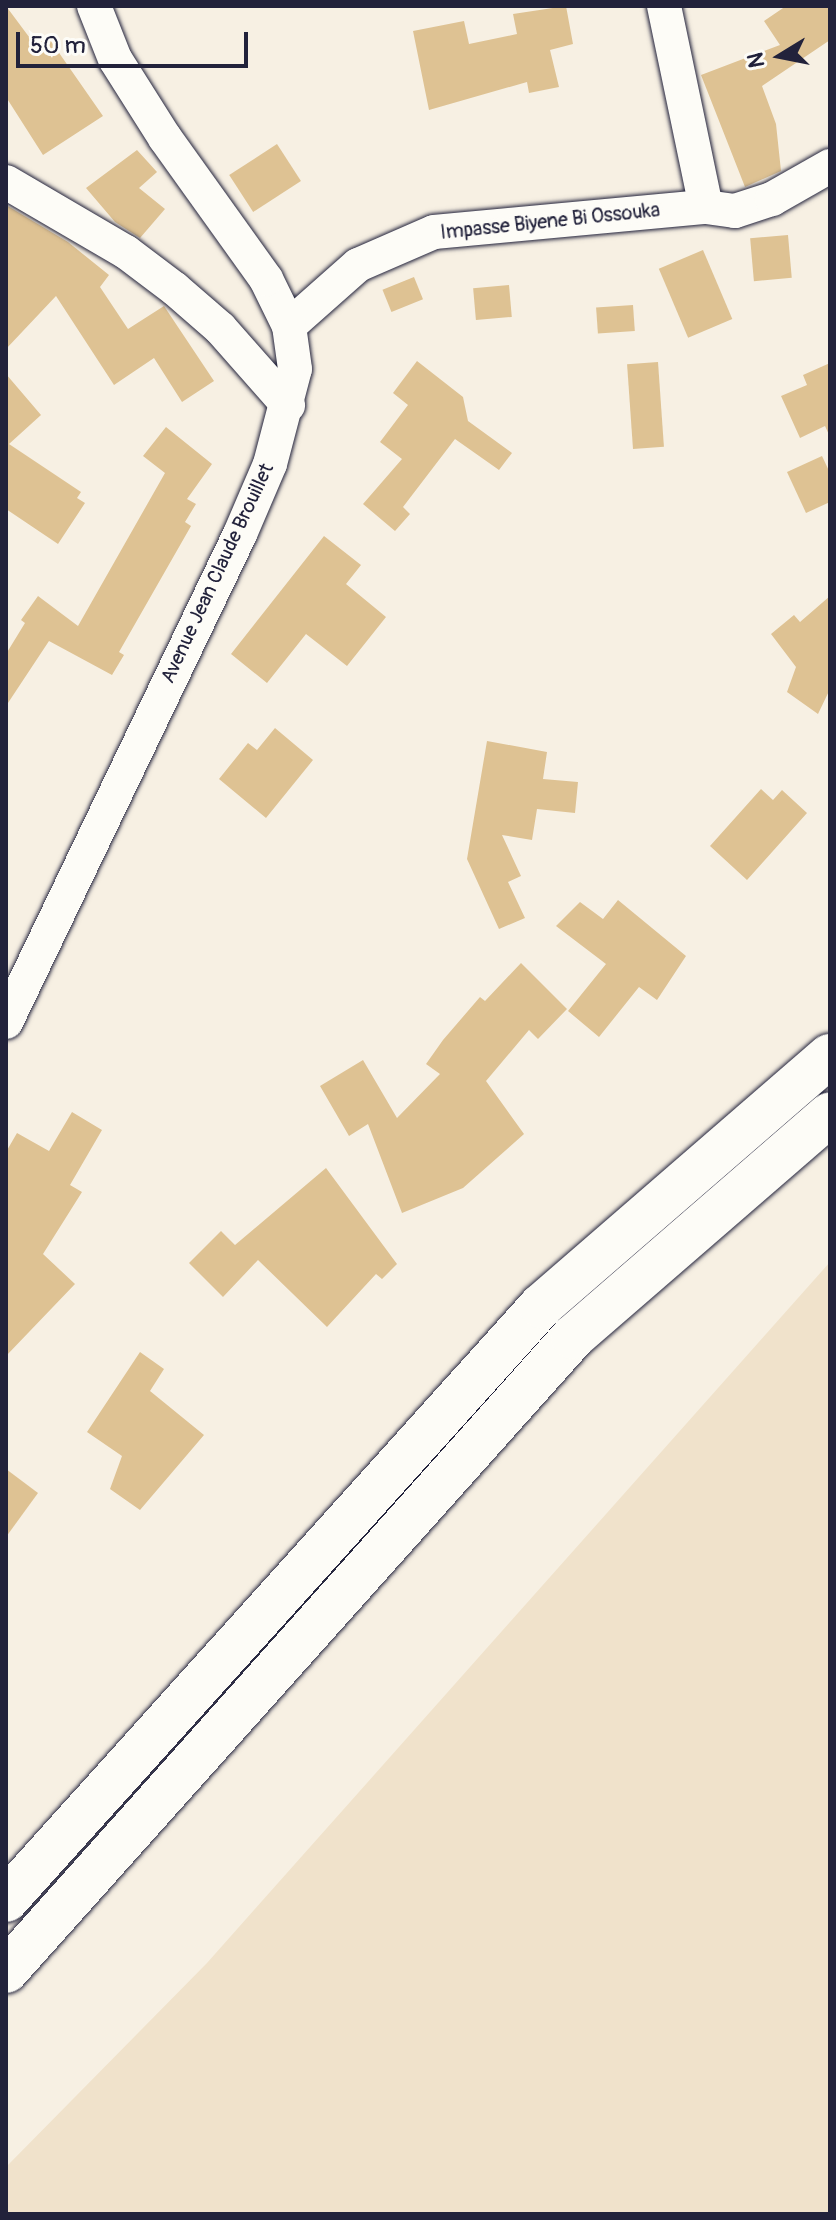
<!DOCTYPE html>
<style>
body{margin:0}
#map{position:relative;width:836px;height:2220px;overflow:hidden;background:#f7f0e3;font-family:Pangolin,sans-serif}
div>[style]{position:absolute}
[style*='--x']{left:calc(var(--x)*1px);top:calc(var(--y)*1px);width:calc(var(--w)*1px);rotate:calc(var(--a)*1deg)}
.built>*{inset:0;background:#f0e2cb}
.building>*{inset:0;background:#dec293;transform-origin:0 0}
.roads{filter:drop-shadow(0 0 2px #22223b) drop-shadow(0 0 2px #22223b)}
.street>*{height:34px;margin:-17px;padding:0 17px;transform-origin:17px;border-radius:17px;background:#fdfcf7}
.primary>*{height:44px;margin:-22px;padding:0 22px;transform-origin:22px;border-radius:22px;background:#fdfcf7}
span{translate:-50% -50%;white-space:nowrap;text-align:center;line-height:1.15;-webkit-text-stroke:7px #fdfcf7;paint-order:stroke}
.street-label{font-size:20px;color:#22223b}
.frame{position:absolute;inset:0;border:8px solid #22223b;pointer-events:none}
.north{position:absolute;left:740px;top:16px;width:80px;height:80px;-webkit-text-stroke:6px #fdfcf7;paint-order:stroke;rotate:260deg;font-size:22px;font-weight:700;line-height:32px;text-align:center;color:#22223b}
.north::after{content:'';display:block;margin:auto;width:28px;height:36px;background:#22223b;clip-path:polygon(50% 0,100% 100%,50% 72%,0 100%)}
.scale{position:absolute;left:16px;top:32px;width:232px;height:36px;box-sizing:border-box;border:4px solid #22223b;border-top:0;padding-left:10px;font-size:24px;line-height:28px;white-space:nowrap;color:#22223b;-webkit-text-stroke:6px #fdfcf7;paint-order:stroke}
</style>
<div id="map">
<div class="built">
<i style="clip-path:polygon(830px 1262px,830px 2214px,6px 2214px,6px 2167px,207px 1963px)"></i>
</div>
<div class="building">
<i style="clip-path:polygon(6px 6px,35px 45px,48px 37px,103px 116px,43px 155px,6px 97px)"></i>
<i style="clip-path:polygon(566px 6px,573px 44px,550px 50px,559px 87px,529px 93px,527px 82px,429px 110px,413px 31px,464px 21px,469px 44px,517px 34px,513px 14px)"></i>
<i style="clip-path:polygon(786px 6px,830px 6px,830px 40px,762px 86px,776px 124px,781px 171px,745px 187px,701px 75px,780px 45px,764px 21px)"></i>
<i style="left:277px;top:144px;width:44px;height:57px;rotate:57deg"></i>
<i style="clip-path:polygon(137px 150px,157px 172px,139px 188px,165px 209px,140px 238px,115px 222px,86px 188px)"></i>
<i style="clip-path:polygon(6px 205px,68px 242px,109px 275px,100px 287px,128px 329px,164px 306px,214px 381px,182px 402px,154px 358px,114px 385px,56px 296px,6px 349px)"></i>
<i style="left:788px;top:235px;width:43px;height:38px;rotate:85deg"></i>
<i style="left:703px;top:250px;width:75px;height:48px;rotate:67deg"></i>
<i style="left:414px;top:277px;width:24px;height:34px;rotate:68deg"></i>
<i style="left:509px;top:285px;width:32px;height:36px;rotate:85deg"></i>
<i style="left:633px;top:305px;width:26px;height:37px;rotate:86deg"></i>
<i style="clip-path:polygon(417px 361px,463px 397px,468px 421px,512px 453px,499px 470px,455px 439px,403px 507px,410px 514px,395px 531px,363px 504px,402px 459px,380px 442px,408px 405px,393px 393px)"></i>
<i style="left:658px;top:362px;width:85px;height:31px;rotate:86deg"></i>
<i style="clip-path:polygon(830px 363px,830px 437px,825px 426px,800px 438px,781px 396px,807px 385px,803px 375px)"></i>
<i style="clip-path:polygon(6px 374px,41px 415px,9px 444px,81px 492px,77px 498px,85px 503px,58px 544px,6px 509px)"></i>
<i style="clip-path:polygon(166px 427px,212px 464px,187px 499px,196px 504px,185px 522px,191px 526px,119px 652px,124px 655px,112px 675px,49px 641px,6px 706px,6px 654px,25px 623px,21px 620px,38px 596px,78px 626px,165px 473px,143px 456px)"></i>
<i style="clip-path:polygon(822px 456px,830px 473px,830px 502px,806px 513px,787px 472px)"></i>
<i style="clip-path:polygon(324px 536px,361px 565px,346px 584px,386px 617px,347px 666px,306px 634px,267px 683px,231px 654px)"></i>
<i style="clip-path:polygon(830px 596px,830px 689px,818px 714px,787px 692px,796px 667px,771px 634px,794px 615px,800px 622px)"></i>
<i style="clip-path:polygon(275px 728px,313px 760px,266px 818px,219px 779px,248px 743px,257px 750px)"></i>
<i style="clip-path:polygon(487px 741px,547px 752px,543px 779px,578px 782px,575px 813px,537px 809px,532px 840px,502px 835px,521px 876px,508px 882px,525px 918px,499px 929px,467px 859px)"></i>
<i style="clip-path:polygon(761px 789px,773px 800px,782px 790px,807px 813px,747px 880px,710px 846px)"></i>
<i style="clip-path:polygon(618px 900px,686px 956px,657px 1000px,639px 987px,599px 1037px,568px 1011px,606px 964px,556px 926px,580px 902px,603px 919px)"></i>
<i style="clip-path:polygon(521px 963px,567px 1009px,538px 1039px,529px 1030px,486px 1081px,524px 1134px,463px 1188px,402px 1213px,368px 1124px,349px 1136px,320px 1086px,363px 1060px,397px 1118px,440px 1074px,426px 1064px,443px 1040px,480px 997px,485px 1001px)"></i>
<i style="clip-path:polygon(72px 1112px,102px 1130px,70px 1185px,82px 1192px,43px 1254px,75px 1284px,6px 1356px,6px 1152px,17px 1133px,49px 1151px)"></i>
<i style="clip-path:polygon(326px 1168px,397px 1264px,382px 1279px,376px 1274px,327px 1327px,258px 1260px,223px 1297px,189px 1263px,221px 1231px,235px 1245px)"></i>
<i style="clip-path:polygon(140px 1352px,164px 1369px,150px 1391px,204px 1435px,140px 1510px,110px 1489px,122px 1456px,87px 1432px)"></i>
<i style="clip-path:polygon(6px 1469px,38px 1493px,6px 1537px)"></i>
</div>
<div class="roads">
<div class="street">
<i style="--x:664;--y:6;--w:205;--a:78.2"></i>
<i style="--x:6;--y:182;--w:139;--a:30.3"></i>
<i style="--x:126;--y:252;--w:61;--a:37.1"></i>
<i style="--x:175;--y:289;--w:60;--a:40.9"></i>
<i style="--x:220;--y:328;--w:103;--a:48.6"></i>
<i style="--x:289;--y:326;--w:92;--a:-41.5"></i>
<i style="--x:358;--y:265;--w:83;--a:-23.5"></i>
<i style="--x:434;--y:232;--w:273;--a:-5.3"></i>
<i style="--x:706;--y:207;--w:29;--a:8"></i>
<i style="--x:735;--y:211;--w:39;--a:-18"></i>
<i style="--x:772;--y:199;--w:67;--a:-29.6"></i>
<i style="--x:6;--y:1022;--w:541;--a:-64.38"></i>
<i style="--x:240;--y:534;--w:76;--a:-66.8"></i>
<i style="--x:270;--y:464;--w:98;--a:-75.3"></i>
<i style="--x:295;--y:369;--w:43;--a:-97.9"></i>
<i style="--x:289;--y:326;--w:52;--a:-116.1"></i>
<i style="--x:266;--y:279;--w:173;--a:-125.6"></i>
<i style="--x:165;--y:138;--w:93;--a:-122.3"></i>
<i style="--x:115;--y:59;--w:57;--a:-111.6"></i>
</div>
<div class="primary">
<i style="--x:6;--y:1900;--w:799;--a:-47.99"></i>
<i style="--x:541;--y:1306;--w:382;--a:-40.9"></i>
<i style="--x:6;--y:1971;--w:851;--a:-48.19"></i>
<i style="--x:573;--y:1337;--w:340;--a:-40.9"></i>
</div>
</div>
<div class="street-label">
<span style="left:550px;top:221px;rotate:-6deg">Impasse Biyene Bi Ossouka</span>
<span style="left:217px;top:573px;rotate:-65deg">Avenue Jean Claude Brouillet</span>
</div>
<div class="frame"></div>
<div class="north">N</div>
<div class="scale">50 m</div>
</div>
